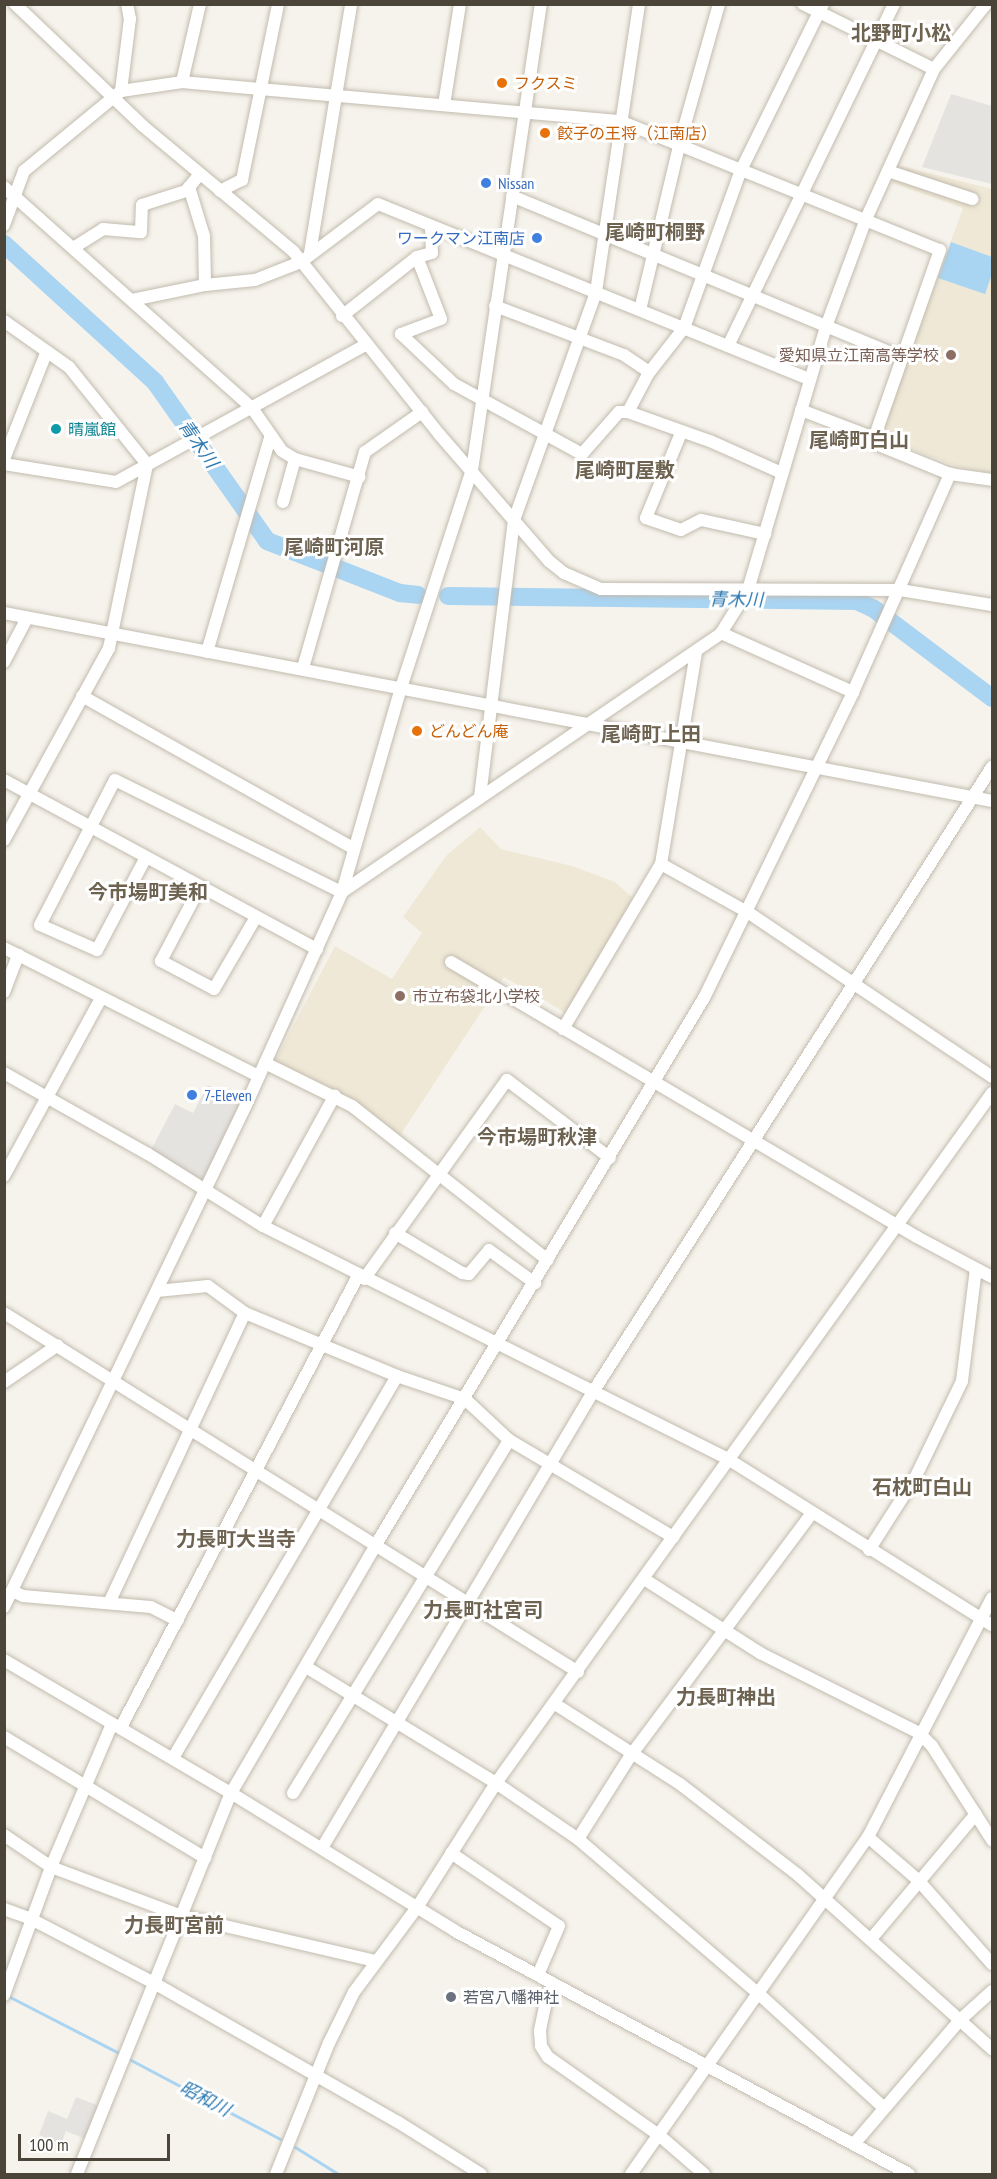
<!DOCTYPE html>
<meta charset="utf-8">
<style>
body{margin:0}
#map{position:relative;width:997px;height:2179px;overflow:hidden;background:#f6f3ec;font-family:"PT Sans Narrow","Noto Sans JP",sans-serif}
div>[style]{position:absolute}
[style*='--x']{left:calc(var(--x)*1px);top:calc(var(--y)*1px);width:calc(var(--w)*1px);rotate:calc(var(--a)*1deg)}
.education>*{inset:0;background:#efe8d6}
.parking>*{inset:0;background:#e5e3e0}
.water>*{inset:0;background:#a9d4f2}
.stream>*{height:3px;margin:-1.5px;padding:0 1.5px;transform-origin:1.5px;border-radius:1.5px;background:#a9d4f2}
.river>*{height:18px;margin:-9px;padding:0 9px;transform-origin:9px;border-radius:9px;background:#a9d4f2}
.roads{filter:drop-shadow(0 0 2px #c2bbae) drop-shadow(0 0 2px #c2bbae)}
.minor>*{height:12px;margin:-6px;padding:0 6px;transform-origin:6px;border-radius:6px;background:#fff}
.dots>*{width:16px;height:16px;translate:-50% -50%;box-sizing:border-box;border:3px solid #fff;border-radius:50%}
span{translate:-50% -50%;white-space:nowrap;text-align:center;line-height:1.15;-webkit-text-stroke:6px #fff;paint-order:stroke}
.food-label{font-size:16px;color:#c56008}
.left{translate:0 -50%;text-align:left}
.shop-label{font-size:16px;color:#366cbe}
.right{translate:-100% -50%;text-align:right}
.education-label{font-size:16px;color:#785e54}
.culture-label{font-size:16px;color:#0d838f}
.worship-label{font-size:16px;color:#5b616d}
.water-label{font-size:18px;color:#2e7ab2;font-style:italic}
.quarter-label{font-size:20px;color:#6e6250;font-weight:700}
.frame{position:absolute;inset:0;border:6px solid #4b4439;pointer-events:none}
.scale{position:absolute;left:18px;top:2134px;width:152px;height:27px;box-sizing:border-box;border:3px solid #4b4439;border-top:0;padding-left:8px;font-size:18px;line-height:21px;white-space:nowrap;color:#4b4439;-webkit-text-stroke:4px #fff;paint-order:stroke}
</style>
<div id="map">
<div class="education">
<i style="clip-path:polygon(901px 166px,992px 189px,992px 473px,958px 467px,884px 439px,881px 433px,963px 208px,893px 183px)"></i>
<i style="clip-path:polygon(480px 827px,501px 849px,572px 866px,615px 882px,633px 898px,566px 1013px,504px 977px,399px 1137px,345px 1095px,275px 1061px,335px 946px,392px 979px,422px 933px,403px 917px,446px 856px)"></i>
</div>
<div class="parking">
<i style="clip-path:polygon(951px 94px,992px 106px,992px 184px,922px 167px)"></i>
<i style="clip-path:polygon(208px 1085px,246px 1105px,205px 1189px,149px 1154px,175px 1104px,193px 1113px)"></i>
<i style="clip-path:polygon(76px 2097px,104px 2108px,90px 2141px,66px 2131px,61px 2144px,39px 2135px,48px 2111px,67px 2119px)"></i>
</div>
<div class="water">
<i style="clip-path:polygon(951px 242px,992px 257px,992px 274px,985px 294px,938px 278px)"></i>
</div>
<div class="stream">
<i style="--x:8;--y:1996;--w:125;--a:27.2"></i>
<i style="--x:129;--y:2059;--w:171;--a:27.9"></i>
<i style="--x:295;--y:2147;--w:51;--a:32.1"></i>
</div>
<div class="river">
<i style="--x:4;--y:244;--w:205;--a:42.4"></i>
<i style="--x:155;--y:382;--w:194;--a:54.8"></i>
<i style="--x:267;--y:541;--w:143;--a:21.4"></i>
<i style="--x:400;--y:593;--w:18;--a:6"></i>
<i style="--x:448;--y:596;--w:409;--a:0.7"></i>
<i style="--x:857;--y:601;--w:19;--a:25"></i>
<i style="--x:874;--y:609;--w:148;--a:37"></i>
</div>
<div class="roads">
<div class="minor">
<i style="--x:15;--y:4;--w:177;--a:43.6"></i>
<i style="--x:143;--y:126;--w:195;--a:39.8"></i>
<i style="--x:293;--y:251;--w:234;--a:51.4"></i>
<i style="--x:439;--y:434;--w:168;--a:49.1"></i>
<i style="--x:549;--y:561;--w:19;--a:39"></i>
<i style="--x:564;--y:573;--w:40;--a:23.4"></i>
<i style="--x:601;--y:589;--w:299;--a:0.2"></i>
<i style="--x:900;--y:590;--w:93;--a:9.3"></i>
<i style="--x:803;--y:4;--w:146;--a:26.4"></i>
<i style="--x:182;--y:82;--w:80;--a:-77"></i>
<i style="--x:121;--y:91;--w:73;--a:-82.9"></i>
<i style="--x:130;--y:19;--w:15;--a:-101"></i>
<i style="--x:444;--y:105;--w:102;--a:-81"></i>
<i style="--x:888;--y:171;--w:89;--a:18.4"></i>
<i style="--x:4;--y:187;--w:332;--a:41.7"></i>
<i style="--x:252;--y:408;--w:52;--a:55.1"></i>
<i style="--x:282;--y:451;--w:15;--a:32"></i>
<i style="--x:295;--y:459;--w:67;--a:15.5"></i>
<i style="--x:189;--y:187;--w:51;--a:73"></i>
<i style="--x:204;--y:236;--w:49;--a:88.8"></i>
<i style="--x:220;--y:191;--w:25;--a:-27"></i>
<i style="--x:242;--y:180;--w:180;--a:-78.4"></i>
<i style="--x:512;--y:196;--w:421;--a:22.5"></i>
<i style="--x:4;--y:225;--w:58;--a:-69.7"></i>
<i style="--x:24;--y:171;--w:126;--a:-39.5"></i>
<i style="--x:121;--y:91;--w:62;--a:-8.4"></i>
<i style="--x:182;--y:82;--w:440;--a:5.1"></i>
<i style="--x:620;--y:121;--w:345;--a:22"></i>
<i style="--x:940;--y:250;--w:199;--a:109.3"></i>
<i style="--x:431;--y:226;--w:27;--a:88"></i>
<i style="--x:432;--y:253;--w:16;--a:165"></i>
<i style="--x:417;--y:257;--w:66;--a:68.8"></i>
<i style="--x:441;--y:319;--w:43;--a:159.4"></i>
<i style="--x:401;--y:334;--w:73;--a:43.3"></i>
<i style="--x:454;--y:384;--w:146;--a:28.7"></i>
<i style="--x:582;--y:454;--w:56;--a:-48.6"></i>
<i style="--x:619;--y:412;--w:9;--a:0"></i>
<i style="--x:628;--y:412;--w:87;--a:19.5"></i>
<i style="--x:710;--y:441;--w:79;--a:24"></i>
<i style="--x:73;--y:248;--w:36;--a:-32"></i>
<i style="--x:103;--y:229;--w:38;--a:5"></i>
<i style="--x:141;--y:232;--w:27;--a:-88"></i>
<i style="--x:142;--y:205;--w:46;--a:-17.7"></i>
<i style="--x:186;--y:191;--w:22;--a:-51"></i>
<i style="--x:310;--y:253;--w:252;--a:-80.6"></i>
<i style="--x:132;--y:300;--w:75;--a:-11.6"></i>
<i style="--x:205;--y:285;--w:50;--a:-5.7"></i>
<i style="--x:255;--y:280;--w:49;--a:-21.4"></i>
<i style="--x:301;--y:262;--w:96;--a:-37"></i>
<i style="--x:378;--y:204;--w:466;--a:22.1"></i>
<i style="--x:495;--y:306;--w:138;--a:20.8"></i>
<i style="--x:624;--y:355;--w:30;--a:34"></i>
<i style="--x:640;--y:310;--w:173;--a:-76.6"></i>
<i style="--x:680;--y:142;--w:143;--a:-74.2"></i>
<i style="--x:342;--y:316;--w:95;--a:-38.2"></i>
<i style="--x:4;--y:321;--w:80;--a:35.3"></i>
<i style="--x:69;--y:367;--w:124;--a:51.2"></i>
<i style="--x:728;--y:346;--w:380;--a:-64.1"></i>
<i style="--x:801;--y:410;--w:78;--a:21"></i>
<i style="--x:874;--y:438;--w:6;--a:72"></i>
<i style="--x:876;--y:444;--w:80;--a:22.1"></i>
<i style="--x:950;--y:474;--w:42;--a:8.1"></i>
<i style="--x:628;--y:412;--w:43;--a:-62.2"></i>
<i style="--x:648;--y:374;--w:58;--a:-52"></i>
<i style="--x:684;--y:328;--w:168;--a:-70.2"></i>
<i style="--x:741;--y:170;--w:185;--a:-63.7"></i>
<i style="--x:681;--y:433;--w:92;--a:112.4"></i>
<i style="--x:646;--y:518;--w:37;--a:19"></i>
<i style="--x:681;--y:530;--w:22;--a:-27"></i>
<i style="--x:701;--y:520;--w:66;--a:12.3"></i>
<i style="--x:4;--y:459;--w:116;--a:-68.3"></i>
<i style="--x:4;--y:464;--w:113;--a:9.1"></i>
<i style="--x:116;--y:482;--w:284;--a:-28.8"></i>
<i style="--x:283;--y:502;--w:45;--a:-74.4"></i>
<i style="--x:4;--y:613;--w:1006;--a:10.77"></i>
<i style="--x:721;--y:633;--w:145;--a:24.1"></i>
<i style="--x:207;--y:652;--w:226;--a:-73.6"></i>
<i style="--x:4;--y:662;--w:50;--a:-62.4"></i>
<i style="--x:303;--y:668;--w:225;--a:-74"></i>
<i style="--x:365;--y:452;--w:70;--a:-35.1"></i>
<i style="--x:82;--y:696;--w:311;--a:29.3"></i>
<i style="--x:4;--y:780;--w:356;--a:28.4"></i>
<i style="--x:480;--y:797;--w:279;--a:-83"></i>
<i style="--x:514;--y:520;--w:242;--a:-70.2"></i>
<i style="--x:596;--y:292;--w:291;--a:-81.5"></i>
<i style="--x:4;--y:840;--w:219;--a:-61.3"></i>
<i style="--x:109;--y:648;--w:188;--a:-78.3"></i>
<i style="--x:145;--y:859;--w:103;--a:117.8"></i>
<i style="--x:97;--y:950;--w:62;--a:-156.3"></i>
<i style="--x:40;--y:925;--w:163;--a:-62.7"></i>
<i style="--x:115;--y:780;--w:253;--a:26.3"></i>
<i style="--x:342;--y:892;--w:459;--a:-34.3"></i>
<i style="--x:721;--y:633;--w:51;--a:-57.9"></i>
<i style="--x:748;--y:590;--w:277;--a:-73.5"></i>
<i style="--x:827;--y:324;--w:112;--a:-69.6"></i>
<i style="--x:866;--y:219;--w:165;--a:-65.6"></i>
<i style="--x:934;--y:69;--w:83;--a:-51.3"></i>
<i style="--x:661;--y:864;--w:101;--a:29.1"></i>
<i style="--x:749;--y:913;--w:293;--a:34"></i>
<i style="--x:200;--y:887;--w:84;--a:117.8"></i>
<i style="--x:161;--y:961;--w:60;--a:27.8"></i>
<i style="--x:214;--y:989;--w:83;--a:-59.7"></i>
<i style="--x:4;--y:948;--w:285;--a:26.7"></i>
<i style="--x:451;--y:962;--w:541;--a:30.55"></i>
<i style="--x:917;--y:1237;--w:85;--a:28.1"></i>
<i style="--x:4;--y:992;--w:40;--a:-69"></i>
<i style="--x:563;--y:1029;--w:192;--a:-59.3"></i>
<i style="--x:661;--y:864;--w:214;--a:-80.6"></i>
<i style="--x:265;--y:1063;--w:97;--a:26.3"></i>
<i style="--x:352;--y:1106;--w:249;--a:38.2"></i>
<i style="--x:4;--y:1073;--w:165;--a:29.4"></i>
<i style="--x:148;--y:1154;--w:136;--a:32.1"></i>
<i style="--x:263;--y:1226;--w:520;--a:26.61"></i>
<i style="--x:728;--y:1459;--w:312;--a:32.2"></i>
<i style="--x:4;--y:1176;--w:203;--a:-61.4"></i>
<i style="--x:263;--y:1226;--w:149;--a:-61.2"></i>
<i style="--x:395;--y:1233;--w:78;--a:30.8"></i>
<i style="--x:462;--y:1273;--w:7;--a:8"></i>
<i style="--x:469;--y:1274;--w:31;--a:-50"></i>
<i style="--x:489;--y:1250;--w:57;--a:35.7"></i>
<i style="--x:364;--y:1279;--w:245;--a:-54.3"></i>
<i style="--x:507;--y:1080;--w:129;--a:37.1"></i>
<i style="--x:157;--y:1291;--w:51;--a:-5.6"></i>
<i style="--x:208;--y:1286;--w:46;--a:36.1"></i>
<i style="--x:245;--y:1313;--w:165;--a:22.5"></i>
<i style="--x:397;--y:1376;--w:72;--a:18.7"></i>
<i style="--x:465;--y:1399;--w:60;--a:43"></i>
<i style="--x:509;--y:1440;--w:191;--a:30.6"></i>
<i style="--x:4;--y:1313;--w:677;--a:32.02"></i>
<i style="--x:4;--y:1382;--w:65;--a:-34.4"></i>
<i style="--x:869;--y:1550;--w:85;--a:-57.4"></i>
<i style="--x:915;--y:1478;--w:108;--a:-64.1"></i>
<i style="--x:962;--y:1381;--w:113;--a:-82.9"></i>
<i style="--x:644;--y:1579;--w:138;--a:32.5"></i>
<i style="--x:760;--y:1653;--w:178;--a:26.7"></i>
<i style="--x:919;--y:1733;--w:18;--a:45"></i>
<i style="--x:932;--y:1746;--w:112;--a:57.4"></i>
<i style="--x:12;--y:1591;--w:12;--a:24"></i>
<i style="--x:23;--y:1596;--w:128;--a:4.9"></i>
<i style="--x:151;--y:1607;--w:30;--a:27"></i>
<i style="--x:109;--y:1603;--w:320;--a:-64.9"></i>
<i style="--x:4;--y:1607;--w:557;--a:-64.26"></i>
<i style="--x:246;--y:1105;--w:234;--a:-65.7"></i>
<i style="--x:342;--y:892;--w:212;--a:-73.9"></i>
<i style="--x:401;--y:688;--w:229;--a:-72"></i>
<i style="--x:472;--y:470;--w:471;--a:-81.6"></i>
<i style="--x:4;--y:1660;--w:263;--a:30.4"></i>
<i style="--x:231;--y:1793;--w:263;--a:31.6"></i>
<i style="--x:455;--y:1931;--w:515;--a:28.16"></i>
<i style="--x:306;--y:1667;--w:223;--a:31.4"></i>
<i style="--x:496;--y:1783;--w:99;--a:34.3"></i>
<i style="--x:578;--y:1839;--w:240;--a:40.6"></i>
<i style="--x:760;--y:1995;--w:166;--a:42.3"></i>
<i style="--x:555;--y:1704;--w:148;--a:32.6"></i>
<i style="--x:680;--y:1784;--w:149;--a:37.6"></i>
<i style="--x:798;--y:1875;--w:261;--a:41.9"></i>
<i style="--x:121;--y:1727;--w:509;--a:-62.28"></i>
<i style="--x:4;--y:1737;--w:235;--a:31"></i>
<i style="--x:173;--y:1758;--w:443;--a:-59.6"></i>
<i style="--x:293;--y:1793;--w:414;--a:-58.5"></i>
<i style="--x:4;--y:1835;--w:57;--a:34.2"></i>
<i style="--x:51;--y:1867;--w:140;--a:20.5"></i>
<i style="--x:182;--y:1916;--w:199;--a:13.1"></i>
<i style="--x:868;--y:1837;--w:66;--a:40.7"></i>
<i style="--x:918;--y:1880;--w:112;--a:48.6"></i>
<i style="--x:578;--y:1839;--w:99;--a:-57.8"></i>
<i style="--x:631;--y:1755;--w:302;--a:-53.2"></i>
<i style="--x:322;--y:1848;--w:530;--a:-59.28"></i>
<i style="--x:593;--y:1392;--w:742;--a:-57.45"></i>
<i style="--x:451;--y:1853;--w:130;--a:34.1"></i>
<i style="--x:559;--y:1926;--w:53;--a:113.2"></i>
<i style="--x:4;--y:1909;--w:29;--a:20"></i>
<i style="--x:31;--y:1919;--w:139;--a:27.5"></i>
<i style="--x:154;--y:1983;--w:281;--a:29.7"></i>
<i style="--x:398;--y:2122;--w:98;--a:32.1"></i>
<i style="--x:871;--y:1939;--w:163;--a:-50"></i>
<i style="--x:554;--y:1984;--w:15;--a:118"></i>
<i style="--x:547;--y:1997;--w:35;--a:102"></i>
<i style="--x:540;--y:2031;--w:15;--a:86"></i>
<i style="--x:541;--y:2046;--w:13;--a:58"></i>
<i style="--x:548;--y:2057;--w:137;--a:35.2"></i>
<i style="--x:660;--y:2136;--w:58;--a:40.8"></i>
<i style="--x:4;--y:1995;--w:136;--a:-69.8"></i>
<i style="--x:51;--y:1867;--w:155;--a:-66.9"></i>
<i style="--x:854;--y:2144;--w:163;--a:-49.5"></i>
<i style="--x:960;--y:2020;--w:43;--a:-42.2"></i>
<i style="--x:77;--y:2174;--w:411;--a:-68"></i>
<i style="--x:231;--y:1793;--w:290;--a:-59.7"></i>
<i style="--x:377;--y:1543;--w:636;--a:-59.04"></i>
<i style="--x:704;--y:998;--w:340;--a:-64"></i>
<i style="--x:853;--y:692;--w:239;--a:-66"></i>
<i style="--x:276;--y:2174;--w:141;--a:-68"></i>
<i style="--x:329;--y:2043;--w:57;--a:-63.9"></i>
<i style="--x:354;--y:1992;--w:107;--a:-53.3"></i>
<i style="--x:418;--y:1906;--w:146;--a:-57.6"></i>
<i style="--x:496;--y:1783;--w:850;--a:-54.29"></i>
<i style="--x:631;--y:2174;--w:412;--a:-54.9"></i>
<i style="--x:868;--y:1837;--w:269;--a:-62.6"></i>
</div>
</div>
<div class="dots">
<i style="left:502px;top:83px;background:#e8710a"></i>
<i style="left:545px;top:133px;background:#e8710a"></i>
<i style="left:486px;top:183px;background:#3f7fe0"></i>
<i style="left:537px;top:238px;background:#3f7fe0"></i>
<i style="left:951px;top:355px;background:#8d6e63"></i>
<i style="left:56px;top:429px;background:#0f9aa8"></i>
<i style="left:417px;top:731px;background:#e8710a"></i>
<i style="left:400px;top:996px;background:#8d6e63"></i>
<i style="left:192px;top:1095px;background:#3f7fe0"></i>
<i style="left:451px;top:1997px;background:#6b7280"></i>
</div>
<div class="food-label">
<span class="left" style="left:514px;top:83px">フクスミ</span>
<span class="left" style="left:557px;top:133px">餃子の王将（江南店）</span>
<span class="left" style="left:429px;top:731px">どんどん庵</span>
</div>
<div class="shop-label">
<span class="left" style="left:498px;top:183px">Nissan</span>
<span class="right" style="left:525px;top:238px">ワークマン江南店</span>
<span class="left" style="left:204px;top:1095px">7-Eleven</span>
</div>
<div class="education-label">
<span class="right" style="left:939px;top:355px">愛知県立江南高等学校</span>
<span class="left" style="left:412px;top:996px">市立布袋北小学校</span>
</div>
<div class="culture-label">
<span class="left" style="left:68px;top:429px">晴嵐館</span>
</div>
<div class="worship-label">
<span class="left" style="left:463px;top:1997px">若宮八幡神社</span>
</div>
<div class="water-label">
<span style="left:198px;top:444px;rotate:55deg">青木川</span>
<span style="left:736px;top:600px;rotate:1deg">青木川</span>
<span style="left:205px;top:2099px;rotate:28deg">昭和川</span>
</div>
<div class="quarter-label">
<span style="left:901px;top:33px">北野町小松</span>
<span style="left:655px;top:232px">尾崎町桐野</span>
<span style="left:859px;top:440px">尾崎町白山</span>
<span style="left:625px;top:470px">尾崎町屋敷</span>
<span style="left:334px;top:547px">尾崎町河原</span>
<span style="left:651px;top:734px">尾崎町上田</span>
<span style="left:148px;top:892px">今市場町美和</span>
<span style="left:537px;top:1137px">今市場町秋津</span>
<span style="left:922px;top:1487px">石枕町白山</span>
<span style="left:236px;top:1539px">力長町大当寺</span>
<span style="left:483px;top:1610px">力長町社宮司</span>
<span style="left:726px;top:1697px">力長町神出</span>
<span style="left:174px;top:1925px">力長町宮前</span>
</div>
<div class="frame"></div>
<div class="scale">100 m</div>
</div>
